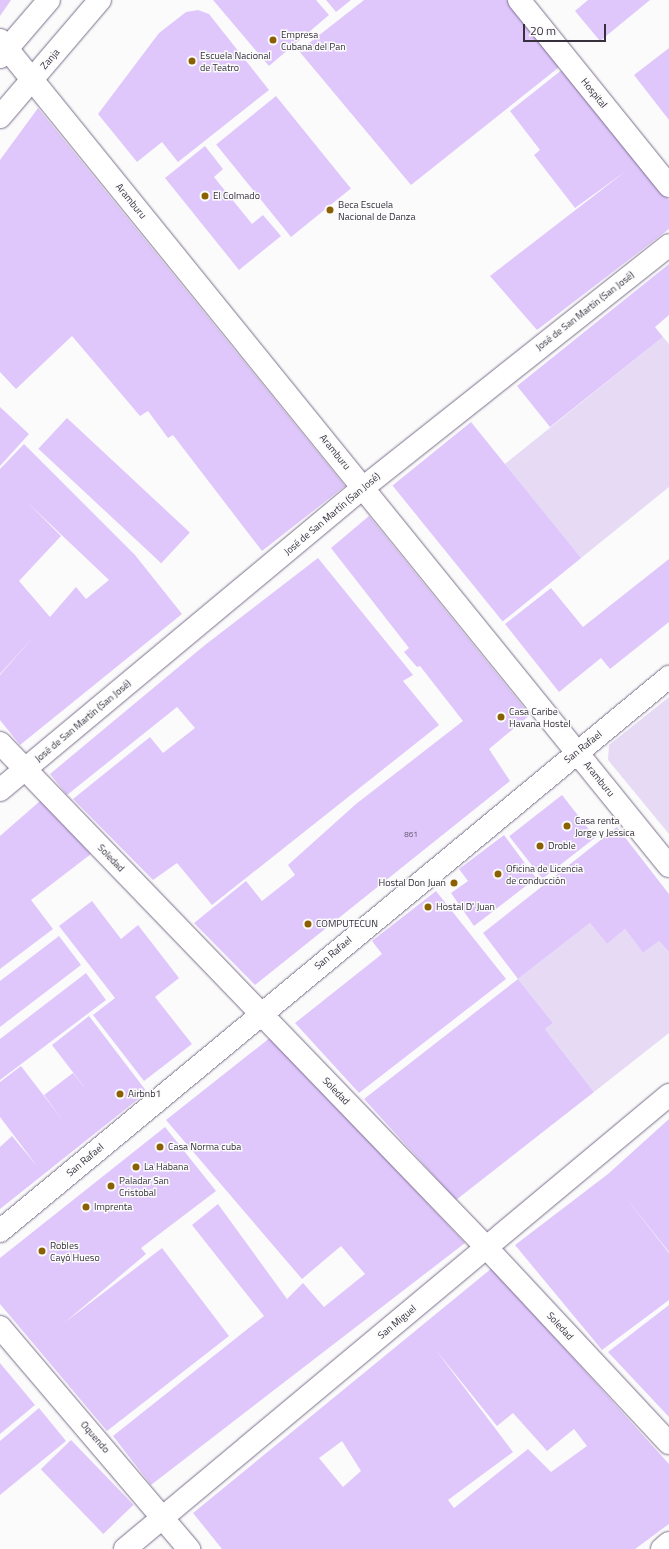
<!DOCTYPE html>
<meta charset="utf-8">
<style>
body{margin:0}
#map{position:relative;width:669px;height:1549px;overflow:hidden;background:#fbfbfb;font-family:"Titillium Web",sans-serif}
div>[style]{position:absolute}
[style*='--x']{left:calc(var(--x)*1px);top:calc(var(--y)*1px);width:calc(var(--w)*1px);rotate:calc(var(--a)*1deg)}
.green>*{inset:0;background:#e6daf5}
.building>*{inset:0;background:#dfc7fc;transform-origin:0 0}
.roads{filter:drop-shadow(0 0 1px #7b6e8b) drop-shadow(0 0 1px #7b6e8b)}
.minor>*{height:22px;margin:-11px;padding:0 11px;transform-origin:11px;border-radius:11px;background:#fff}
.major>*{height:22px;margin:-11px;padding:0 11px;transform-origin:11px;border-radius:11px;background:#fff}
.dots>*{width:11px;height:11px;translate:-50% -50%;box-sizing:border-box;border:2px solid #fbfbfb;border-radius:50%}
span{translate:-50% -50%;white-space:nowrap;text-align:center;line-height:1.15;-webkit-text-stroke:3px #fbfbfb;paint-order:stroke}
.number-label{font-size:8px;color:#60566d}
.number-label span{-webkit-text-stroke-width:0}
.poi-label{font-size:10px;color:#36303d}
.left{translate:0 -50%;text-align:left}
.right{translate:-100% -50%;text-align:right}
.street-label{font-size:10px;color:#36303d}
.scale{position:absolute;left:523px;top:24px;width:83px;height:18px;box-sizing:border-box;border:2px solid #36303d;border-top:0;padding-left:5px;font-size:12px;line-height:14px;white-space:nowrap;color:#36303d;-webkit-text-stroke:3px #fbfbfb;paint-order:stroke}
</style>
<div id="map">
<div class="green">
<i style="clip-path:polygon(663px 337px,669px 344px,669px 487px,581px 558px,505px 464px)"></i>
<i style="clip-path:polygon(669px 697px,669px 834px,608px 760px,609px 745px)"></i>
<i style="clip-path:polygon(590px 923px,607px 944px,625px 929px,643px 953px,659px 941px,669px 952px,669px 1033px,594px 1092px,545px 1029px,553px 1023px,518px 979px)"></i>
</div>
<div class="building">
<i style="clip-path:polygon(0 0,11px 0,0 16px)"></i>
<i style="clip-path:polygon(213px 0,316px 0,329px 15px,269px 66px)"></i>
<i style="clip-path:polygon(326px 0,351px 0,336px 12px)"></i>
<i style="clip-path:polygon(364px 0,510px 0,563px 64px,411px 185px,299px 51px)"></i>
<i style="clip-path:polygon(588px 0,650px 0,600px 41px,575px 11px)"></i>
<i style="clip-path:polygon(198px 10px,209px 14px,269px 90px,178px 162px,162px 142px,137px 162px,98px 114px,159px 33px,186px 12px)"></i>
<i style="clip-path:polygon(669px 48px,669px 120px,634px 75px)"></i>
<i style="clip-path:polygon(563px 69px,669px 200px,669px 229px,537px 330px,490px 276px,626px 171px,575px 208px,534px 155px,540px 150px,510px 111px)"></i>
<i style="left:276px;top:96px;width:119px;height:77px;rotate:51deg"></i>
<i style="clip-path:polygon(38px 108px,345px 486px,262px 551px,173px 435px,168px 438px,148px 411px,140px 416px,72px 336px,16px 389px,0 372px,0 160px)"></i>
<i style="clip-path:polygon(205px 146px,223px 169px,214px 177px,252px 224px,263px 215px,281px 236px,239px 270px,165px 178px)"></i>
<i style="clip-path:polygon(669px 264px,669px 315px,655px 327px,663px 337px,550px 427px,517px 386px)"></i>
<i style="clip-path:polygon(0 407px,29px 434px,0 466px)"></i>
<i style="left:67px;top:418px;width:168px;height:42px;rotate:43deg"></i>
<i style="left:471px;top:422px;width:175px;height:101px;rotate:51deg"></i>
<i style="clip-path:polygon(evenodd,24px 444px,135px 555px,182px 614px,20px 745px,0 720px,0 675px,36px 634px,0 674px,0 469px,24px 444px,28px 503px,109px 580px,86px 599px,76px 587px,50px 617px,19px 581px,61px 536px,28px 503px)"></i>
<i style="clip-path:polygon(369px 516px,530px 715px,489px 749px,510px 781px,255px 985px,194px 923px,246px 881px,262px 901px,295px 875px,288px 865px,356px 804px,463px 721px,420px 666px,417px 667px,404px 652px,409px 648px,331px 548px)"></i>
<i style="clip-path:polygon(318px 558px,413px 675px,403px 681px,439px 725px,212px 905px,177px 863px,153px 880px,73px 799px,150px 737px,163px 753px,195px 728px,177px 707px,67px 795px,50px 774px,205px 645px)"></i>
<i style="clip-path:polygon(669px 559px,669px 622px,610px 669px,601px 658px,559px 692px,505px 624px,551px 588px,583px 627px)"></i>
<i style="left:562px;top:795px;width:54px;height:67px;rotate:52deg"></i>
<i style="clip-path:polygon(40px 801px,91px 854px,31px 900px,53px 929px,0 969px,0 836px)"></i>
<i style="clip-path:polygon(617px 827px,669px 894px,669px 952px,659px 941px,643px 953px,625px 929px,607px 944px,590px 923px,518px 979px,483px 933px)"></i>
<i style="clip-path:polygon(504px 835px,536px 878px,474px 926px,451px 893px,468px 881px,459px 869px)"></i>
<i style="clip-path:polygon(436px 891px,506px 979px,359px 1093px,295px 1023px,382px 954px,372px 941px)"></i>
<i style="clip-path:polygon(92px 901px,121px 939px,138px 925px,179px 978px,155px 997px,192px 1044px,144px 1081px,93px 1015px,115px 998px,59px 926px)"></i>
<i style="clip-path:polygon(59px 936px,81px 965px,0 1027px,0 981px)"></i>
<i style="clip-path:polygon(86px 973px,106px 1000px,0 1080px,0 1039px)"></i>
<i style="clip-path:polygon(518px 979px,553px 1023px,545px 1029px,594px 1092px,456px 1200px,364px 1099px)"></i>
<i style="clip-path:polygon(89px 1016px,147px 1092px,0 1209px,0 1147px,12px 1136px,37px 1166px,0 1117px,0 1082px,21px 1066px,64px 1122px,44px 1095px,73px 1073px,89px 1093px,52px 1045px)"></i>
<i style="clip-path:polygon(271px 1037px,465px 1243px,151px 1485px,113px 1436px,264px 1316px,192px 1225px,218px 1204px,287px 1299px,303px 1283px,324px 1307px,365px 1274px,341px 1246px,302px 1279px,166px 1120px)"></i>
<i style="clip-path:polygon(669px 1119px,669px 1252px,622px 1193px,669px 1253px,669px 1300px,602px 1350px,515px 1245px,608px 1174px)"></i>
<i style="clip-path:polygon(165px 1127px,216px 1191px,141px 1248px,146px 1254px,64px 1323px,162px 1248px,229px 1336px,107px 1431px,0 1304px,0 1258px)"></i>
<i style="clip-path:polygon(evenodd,492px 1268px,669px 1464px,669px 1524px,635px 1549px,222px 1549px,193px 1513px,492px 1268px,435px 1349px,497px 1426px,513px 1413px,547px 1451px,574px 1429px,587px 1446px,551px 1472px,528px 1449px,454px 1508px,448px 1500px,513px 1452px,435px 1349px,492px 1268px,342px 1441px,361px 1471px,343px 1487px,319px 1458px,342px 1441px)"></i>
<i style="clip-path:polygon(669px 1305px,669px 1417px,608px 1352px)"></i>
<i style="clip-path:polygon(0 1363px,35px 1405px,0 1434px)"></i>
<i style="clip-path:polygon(39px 1408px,66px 1441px,0 1495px,0 1441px)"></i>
<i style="left:71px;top:1440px;width:90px;height:42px;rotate:46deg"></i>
</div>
<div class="roads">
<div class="minor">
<i style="--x:519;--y:0;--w:239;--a:51.1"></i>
<i style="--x:0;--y:40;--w:1063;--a:51"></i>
<i style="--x:0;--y:743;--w:700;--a:46.04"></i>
<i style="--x:486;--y:1247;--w:268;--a:47"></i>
<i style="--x:0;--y:790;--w:474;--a:-39.8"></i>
<i style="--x:364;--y:487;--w:389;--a:-38.4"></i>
<i style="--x:0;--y:1231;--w:869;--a:-39.63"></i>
<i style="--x:0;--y:1327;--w:292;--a:49.6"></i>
<i style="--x:125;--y:1549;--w:709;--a:-39.85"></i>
<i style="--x:662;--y:1549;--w:9;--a:-41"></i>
</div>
<div class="major">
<i style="--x:0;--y:57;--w:75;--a:-49.3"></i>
<i style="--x:0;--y:117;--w:154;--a:-49.5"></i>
</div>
</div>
<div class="dots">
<i style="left:273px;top:40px;background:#8b6002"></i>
<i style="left:192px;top:61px;background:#8b6002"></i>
<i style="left:205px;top:196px;background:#8b6002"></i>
<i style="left:330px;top:210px;background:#8b6002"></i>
<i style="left:501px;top:717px;background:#8b6002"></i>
<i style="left:567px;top:826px;background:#8b6002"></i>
<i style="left:540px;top:846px;background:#8b6002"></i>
<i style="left:498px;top:874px;background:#8b6002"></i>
<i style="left:454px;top:883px;background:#8b6002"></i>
<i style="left:428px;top:907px;background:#8b6002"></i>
<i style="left:308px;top:924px;background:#8b6002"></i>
<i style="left:120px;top:1094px;background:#8b6002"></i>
<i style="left:160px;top:1147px;background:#8b6002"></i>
<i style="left:136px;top:1167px;background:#8b6002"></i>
<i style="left:111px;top:1186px;background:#8b6002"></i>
<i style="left:86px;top:1207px;background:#8b6002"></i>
<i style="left:42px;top:1251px;background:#8b6002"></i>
</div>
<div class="number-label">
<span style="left:411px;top:835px">861</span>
</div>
<div class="poi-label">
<span class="left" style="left:281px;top:40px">Empresa<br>Cubana del Pan</span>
<span class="left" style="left:200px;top:61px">Escuela Nacional<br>de Teatro</span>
<span class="left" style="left:213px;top:196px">El Colmado</span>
<span class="left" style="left:338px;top:210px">Beca Escuela<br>Nacional de Danza</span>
<span class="left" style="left:509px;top:717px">Casa Caribe<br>Havana Hostel</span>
<span class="left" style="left:575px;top:826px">Casa renta<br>Jorge y Jessica</span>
<span class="left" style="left:548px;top:846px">Droble</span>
<span class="left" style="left:506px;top:874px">Oficina de Licencia<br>de conducción</span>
<span class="right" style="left:446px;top:883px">Hostal Don Juan</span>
<span class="left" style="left:436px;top:907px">Hostal D' Juan</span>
<span class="left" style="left:316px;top:924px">COMPUTECUN</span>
<span class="left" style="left:128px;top:1094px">Airbnb1</span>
<span class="left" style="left:168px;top:1147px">Casa Norma cuba</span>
<span class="left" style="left:144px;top:1167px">La Habana</span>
<span class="left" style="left:119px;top:1186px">Paladar San<br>Cristobal</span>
<span class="left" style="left:94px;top:1207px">Imprenta</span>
<span class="left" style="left:50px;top:1251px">Robles<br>Cayó Hueso</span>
</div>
<div class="street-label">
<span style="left:50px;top:59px;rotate:-50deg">Zanja</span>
<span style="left:594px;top:93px;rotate:51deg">Hospital</span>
<span style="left:131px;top:201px;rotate:51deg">Aramburu</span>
<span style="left:585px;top:311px;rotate:-38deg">José de San Martín (San José)</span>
<span style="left:335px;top:452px;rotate:51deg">Aramburu</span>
<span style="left:332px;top:514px;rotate:-40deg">José de San Martín (San José)</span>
<span style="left:83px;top:721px;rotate:-40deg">José de San Martín (San José)</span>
<span style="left:583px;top:747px;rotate:-39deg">San Rafael</span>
<span style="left:599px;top:779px;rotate:51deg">Aramburu</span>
<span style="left:111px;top:858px;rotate:46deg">Soledad</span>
<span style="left:333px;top:953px;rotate:-40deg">San Rafael</span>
<span style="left:336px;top:1091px;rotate:46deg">Soledad</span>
<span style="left:85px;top:1160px;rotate:-40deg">San Rafael</span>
<span style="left:397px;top:1322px;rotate:-40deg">San Miguel</span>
<span style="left:560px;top:1326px;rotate:47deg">Soledad</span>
<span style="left:95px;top:1437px;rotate:49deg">Oquendo</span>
</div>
<div class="scale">20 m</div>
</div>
